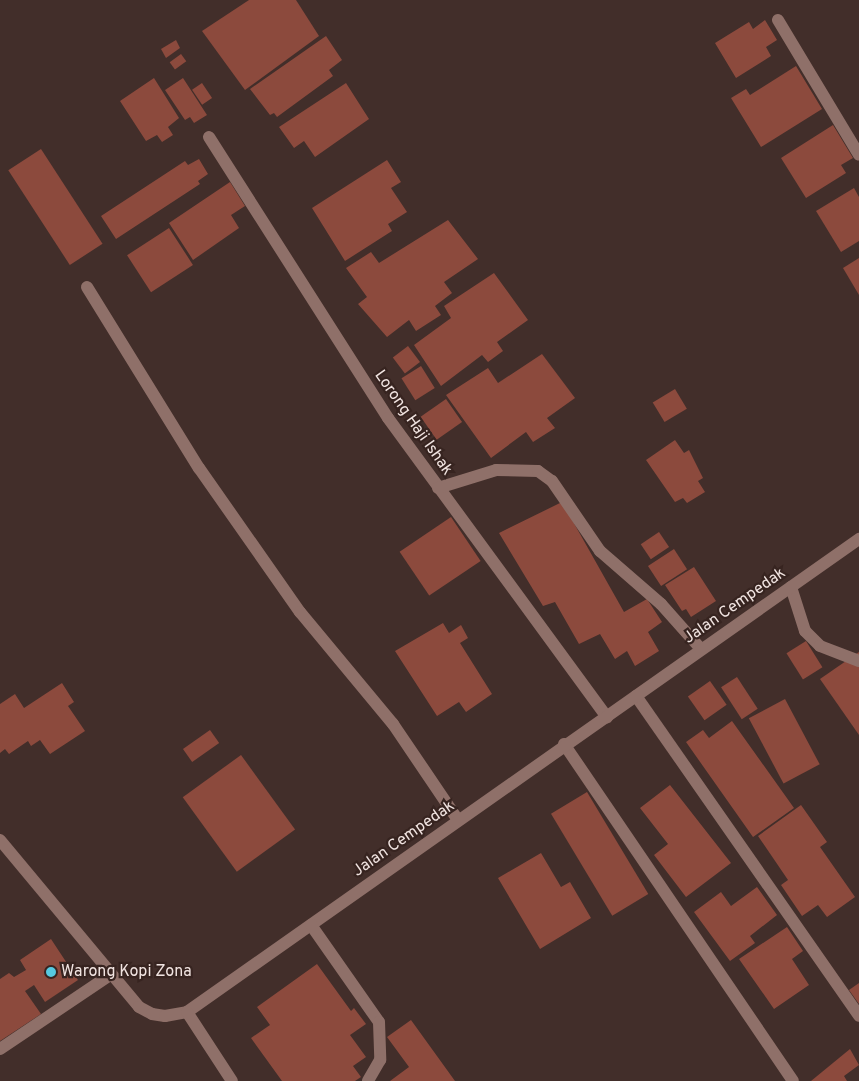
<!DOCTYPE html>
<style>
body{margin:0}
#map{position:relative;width:859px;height:1081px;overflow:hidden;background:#422e2a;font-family:Overpass,sans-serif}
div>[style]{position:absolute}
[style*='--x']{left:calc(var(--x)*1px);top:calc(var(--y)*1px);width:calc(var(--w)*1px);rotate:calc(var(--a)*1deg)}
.building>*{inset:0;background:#8c4a3d;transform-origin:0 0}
.minor>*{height:12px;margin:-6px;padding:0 6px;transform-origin:6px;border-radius:6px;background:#8f7069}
.dots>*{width:14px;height:14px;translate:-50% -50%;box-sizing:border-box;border:2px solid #372420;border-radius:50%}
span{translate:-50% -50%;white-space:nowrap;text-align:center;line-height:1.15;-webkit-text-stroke:4.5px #372420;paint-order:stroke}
.street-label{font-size:16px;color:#f1e4e1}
.poi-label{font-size:16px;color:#f1e4e1}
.left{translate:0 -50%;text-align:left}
</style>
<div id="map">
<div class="building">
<i style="clip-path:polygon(249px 0,296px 0,319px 36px,245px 90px,202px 31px)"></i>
<i style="clip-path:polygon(765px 20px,777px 40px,766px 47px,771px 56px,736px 78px,715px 43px,749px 22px,753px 29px)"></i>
<i style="clip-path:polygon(326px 36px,342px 60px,329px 70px,333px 76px,277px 117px,274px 113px,270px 115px,250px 89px)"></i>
<i style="clip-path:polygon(176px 40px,180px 48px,166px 58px,161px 49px)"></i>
<i style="left:181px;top:54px;width:9px;height:14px;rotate:54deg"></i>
<i style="clip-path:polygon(796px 66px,822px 109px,761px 147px,731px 98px,746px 89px,750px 95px)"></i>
<i style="clip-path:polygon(154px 78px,179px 118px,168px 127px,173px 135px,162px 142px,157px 135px,146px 141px,120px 101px)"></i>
<i style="clip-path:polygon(183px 78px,207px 115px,194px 123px,190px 117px,185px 120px,165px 90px)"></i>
<i style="left:202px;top:83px;width:18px;height:12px;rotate:56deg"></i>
<i style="clip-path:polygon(346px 83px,369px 119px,315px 157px,304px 141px,294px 148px,279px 127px)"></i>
<i style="clip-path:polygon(833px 125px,853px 158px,841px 165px,846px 173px,806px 198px,781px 158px)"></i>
<i style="left:41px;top:149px;width:113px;height:39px;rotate:57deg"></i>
<i style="clip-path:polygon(199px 159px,208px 174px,198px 181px,200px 184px,116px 239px,101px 216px,185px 161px,188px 165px)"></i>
<i style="clip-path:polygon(387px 160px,401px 182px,391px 188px,407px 212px,388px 224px,392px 231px,345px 261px,312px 208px)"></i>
<i style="clip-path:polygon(230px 182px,245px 206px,231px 215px,239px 228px,193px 260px,169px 223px)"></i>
<i style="clip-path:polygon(854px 188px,859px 197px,859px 241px,841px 252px,816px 211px)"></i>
<i style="clip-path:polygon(448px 220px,478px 259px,444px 282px,452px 293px,435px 306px,441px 315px,416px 331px,409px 320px,387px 337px,358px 304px,367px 297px,346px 268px,371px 252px,379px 263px)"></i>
<i style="left:169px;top:228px;width:44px;height:50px;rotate:57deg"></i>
<i style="clip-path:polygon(859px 258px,859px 295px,843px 268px)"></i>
<i style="clip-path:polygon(494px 273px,528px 320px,497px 342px,503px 351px,488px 362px,482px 355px,441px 386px,414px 345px,451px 318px,444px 306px)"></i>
<i style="left:408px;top:346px;width:20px;height:19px;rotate:53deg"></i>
<i style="clip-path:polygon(542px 354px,575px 398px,547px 418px,555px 428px,533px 442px,526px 432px,491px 458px,446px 395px,488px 368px,498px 383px)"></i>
<i style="left:421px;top:366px;width:26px;height:23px;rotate:58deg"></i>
<i style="left:675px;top:389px;width:23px;height:26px;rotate:59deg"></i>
<i style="left:446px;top:399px;width:28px;height:31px;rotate:55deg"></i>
<i style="clip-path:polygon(675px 440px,684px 453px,689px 450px,703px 478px,698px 481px,705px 492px,687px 503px,683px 498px,675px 502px,646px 460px)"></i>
<i style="clip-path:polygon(562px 502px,624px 612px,647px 599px,662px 622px,648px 632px,659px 651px,635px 666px,627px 651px,615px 659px,600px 634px,579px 644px,555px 602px,543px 606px,499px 533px)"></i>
<i style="left:451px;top:517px;width:53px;height:62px;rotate:56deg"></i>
<i style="left:659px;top:532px;width:18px;height:22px;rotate:56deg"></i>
<i style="left:674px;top:549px;width:24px;height:31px;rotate:57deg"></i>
<i style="clip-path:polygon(694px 567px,716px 601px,691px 617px,686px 609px,682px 611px,665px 585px)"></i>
<i style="clip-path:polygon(443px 623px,449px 633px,461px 625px,468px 638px,460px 643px,492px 694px,466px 712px,459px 702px,437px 716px,395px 651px)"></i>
<i style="left:806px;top:641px;width:31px;height:23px;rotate:58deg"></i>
<i style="clip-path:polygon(859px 652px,859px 735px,820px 679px)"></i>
<i style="left:737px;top:677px;width:38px;height:19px;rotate:57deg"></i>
<i style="left:710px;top:681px;width:29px;height:27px;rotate:55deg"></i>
<i style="clip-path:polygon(62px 683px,74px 702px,68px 706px,85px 731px,50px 754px,40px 740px,31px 746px,28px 741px,9px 754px,5px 749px,0 753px,0 704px,15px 694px,24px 708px)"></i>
<i style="left:785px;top:699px;width:74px;height:41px;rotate:62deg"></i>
<i style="clip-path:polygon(732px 721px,794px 808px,753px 837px,686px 742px,703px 730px,709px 738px)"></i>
<i style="left:210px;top:730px;width:16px;height:33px;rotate:55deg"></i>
<i style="left:241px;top:755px;width:92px;height:72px;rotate:54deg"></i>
<i style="clip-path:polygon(670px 785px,731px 863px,686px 897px,654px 855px,668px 844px,640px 808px)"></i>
<i style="left:587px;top:792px;width:119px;height:42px;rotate:59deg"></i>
<i style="clip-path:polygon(801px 805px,827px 842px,820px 847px,855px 897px,827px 917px,818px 905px,802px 916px,781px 885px,788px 880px,758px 836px)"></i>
<i style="clip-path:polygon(541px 853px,561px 887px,570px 882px,591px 918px,540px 949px,498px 878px)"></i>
<i style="clip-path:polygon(757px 887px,777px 915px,750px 936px,755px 943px,730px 961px,694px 912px,721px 892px,731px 906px)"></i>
<i style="clip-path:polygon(787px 927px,803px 951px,792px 959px,809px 985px,774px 1009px,739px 959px)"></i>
<i style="clip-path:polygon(51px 939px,78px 980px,45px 1002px,34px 985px,25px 991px,41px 1014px,0 1041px,0 979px,9px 973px,14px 977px,26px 970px,20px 960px)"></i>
<i style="clip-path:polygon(317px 964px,351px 1011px,354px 1008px,366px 1024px,350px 1035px,366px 1057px,353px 1066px,361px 1077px,355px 1081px,282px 1081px,251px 1038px,270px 1025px,257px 1007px)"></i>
<i style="clip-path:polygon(859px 983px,859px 1004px,849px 990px)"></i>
<i style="clip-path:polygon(411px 1020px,455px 1081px,390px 1081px,409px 1067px,387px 1037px)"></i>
<i style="clip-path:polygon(850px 1049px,859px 1065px,844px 1076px,847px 1081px,811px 1081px)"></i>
</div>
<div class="minor">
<i style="--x:778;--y:20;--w:157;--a:59"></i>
<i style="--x:209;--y:137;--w:333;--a:57.5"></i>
<i style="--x:388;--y:418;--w:371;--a:53.8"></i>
<i style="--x:87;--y:287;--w:213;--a:58.3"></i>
<i style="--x:199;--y:468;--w:176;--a:55"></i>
<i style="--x:300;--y:612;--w:146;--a:50.3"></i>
<i style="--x:393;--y:724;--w:116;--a:55.9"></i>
<i style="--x:438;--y:488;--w:61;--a:-17.2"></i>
<i style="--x:496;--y:470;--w:42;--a:1.4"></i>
<i style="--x:538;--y:471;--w:17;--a:36"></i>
<i style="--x:552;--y:481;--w:85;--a:55.6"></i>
<i style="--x:600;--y:551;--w:81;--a:41"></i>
<i style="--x:661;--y:604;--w:60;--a:48.4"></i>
<i style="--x:791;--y:587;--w:46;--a:72.3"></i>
<i style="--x:805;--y:631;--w:21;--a:45"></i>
<i style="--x:820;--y:646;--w:42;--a:21"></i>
<i style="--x:636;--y:696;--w:390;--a:55.1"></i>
<i style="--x:564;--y:744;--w:407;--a:55.8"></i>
<i style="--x:0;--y:840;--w:217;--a:50.2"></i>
<i style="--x:139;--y:1007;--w:15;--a:28"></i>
<i style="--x:152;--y:1014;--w:13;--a:9"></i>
<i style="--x:165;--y:1016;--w:22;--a:-10"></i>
<i style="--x:187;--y:1012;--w:822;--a:-35.14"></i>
<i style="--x:311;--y:925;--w:118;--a:55"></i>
<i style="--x:379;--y:1022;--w:38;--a:88"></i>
<i style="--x:380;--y:1060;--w:24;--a:120"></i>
<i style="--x:187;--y:1012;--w:82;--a:56.9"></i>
<i style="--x:0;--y:1049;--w:133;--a:-33.9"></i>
</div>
<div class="dots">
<i style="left:51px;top:972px;background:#56c9e0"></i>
</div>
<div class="street-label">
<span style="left:413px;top:423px;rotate:55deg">Lorong Haji Ishak</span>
<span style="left:735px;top:606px;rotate:-35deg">Jalan Cempedak</span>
<span style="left:404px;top:839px;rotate:-35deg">Jalan Cempedak</span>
</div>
<div class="poi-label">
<span class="left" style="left:61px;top:972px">Warong Kopi Zona</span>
</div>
</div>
